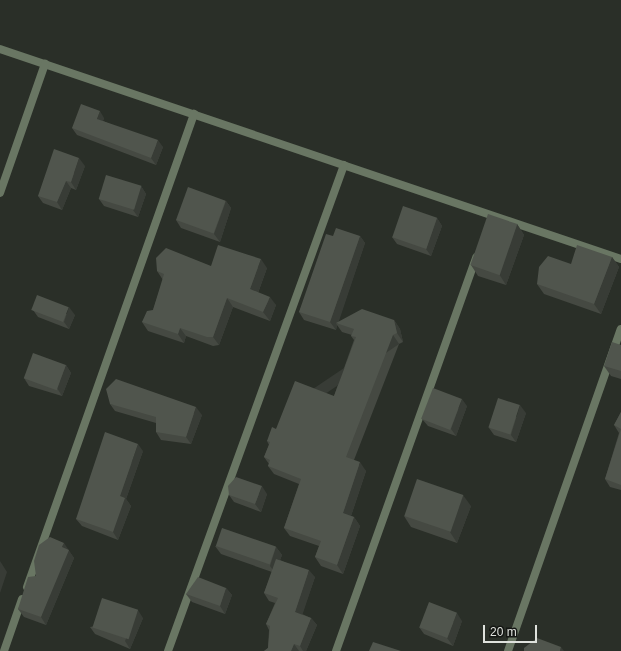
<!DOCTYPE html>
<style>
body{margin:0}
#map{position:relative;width:621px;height:651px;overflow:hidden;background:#2a2f28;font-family:Arial,sans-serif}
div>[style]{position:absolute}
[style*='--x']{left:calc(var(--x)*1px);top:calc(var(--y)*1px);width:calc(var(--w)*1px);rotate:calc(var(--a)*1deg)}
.street>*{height:8px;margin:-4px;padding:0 4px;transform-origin:4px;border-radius:4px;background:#697663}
.wall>*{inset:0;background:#454942}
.shaded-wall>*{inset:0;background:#383c36;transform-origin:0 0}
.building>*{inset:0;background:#50554d;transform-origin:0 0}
span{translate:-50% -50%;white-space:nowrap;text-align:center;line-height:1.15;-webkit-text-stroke:4px #141613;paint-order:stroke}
.scale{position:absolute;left:483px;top:625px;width:54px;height:18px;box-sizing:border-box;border:2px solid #dfe2dd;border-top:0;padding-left:5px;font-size:12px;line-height:14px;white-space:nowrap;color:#dfe2dd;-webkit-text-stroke:3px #141613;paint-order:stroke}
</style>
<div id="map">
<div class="street">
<i style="--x:0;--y:49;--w:656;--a:18.68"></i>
<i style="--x:0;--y:193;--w:137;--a:-70.8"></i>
<i style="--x:27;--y:587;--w:502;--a:-70.55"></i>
<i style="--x:4;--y:651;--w:55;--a:-70.9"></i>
<i style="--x:168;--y:651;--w:517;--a:-70.09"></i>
<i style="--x:336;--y:651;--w:418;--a:-70.4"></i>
<i style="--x:508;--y:651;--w:341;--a:-70.7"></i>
</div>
<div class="wall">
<i style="clip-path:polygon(104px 118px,103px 121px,163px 147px,156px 165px,77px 135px,72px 128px)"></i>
<i style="clip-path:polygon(85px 166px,76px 190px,71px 188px,62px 210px,43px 203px,38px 196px)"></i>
<i style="clip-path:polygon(141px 186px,146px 194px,138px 217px,104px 206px,99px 199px)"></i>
<i style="clip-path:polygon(226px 201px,231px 208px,220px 242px,181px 228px,176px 220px)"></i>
<i style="clip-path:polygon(437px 218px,442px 226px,431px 256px,397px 244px,392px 237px)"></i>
<i style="clip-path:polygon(517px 224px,524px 235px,506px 285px,478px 276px,471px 265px)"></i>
<i style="clip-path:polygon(333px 236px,360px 236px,365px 243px,338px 322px,394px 320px,400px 329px,403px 342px,399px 344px,354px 460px,366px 471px,351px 516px,354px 517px,360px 526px,343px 574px,321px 566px,315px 557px,319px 546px,290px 536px,284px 528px,299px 484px,274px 474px,268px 466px,269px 464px,264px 457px,269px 445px,267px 441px,276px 429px,334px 396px,354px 340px,351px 336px,352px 335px,342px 332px,337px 325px,336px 330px,304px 320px,299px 312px)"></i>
<i style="clip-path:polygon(612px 257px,619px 267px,601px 314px,544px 294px,537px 284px,571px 264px)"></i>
<i style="clip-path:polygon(211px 266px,267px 268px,258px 293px,276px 305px,270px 321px,233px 307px,219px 345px,213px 346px,186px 336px,184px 343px,148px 331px,142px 322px,153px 310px,163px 280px,157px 271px)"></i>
<i style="clip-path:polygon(33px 310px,75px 315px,69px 329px,38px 317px)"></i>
<i style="clip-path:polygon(621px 345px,621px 379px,611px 376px,604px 366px)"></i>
<i style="clip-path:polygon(66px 365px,71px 373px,62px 396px,29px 386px,24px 378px)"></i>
<i style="clip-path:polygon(110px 404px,202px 415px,191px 444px,161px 440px,156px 432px,156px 423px,115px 411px)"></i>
<i style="clip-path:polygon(467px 406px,456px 436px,428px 426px,422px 419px)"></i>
<i style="clip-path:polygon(621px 412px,621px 490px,610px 487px,605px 479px,619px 433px,614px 425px)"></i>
<i style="clip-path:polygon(526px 413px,516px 442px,494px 435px,489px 428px)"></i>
<i style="clip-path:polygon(143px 451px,126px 499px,131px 506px,118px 540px,82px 526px,76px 519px)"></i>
<i style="clip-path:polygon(267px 494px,261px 512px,234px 502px,229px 495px)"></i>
<i style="clip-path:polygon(471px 506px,457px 543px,411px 527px,404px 516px)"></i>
<i style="clip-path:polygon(215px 546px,276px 547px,282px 555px,280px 560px,315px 577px,302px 614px,311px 618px,317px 625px,306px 651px,264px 651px,268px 648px,269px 630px,266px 624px,275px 603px,269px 601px,264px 593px,272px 572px,221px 554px)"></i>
<i style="clip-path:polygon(69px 551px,74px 558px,46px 625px,24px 617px,18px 609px,36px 576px)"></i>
<i style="clip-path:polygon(226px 588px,232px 595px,225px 614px,192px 602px,186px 594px)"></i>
<i style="clip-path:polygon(143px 618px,130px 649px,95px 634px,90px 627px)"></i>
<i style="clip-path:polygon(462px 621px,453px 646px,424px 634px,419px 627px)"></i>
</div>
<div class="shaded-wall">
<i style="clip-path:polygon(100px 111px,104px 118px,101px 125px,97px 119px)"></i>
<i style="clip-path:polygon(158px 140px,163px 147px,156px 165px,151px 158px)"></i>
<i style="clip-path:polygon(79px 158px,85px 166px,76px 190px,71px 182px)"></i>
<i style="clip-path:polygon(66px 181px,71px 188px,62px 210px,57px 202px)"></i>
<i style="clip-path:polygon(141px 186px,146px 194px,138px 217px,133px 210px)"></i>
<i style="clip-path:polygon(226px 201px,231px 208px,220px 242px,214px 234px)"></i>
<i style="clip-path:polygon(437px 218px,442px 226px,431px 256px,426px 249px)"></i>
<i style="clip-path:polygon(517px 224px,524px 235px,506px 285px,499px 274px)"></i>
<i style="clip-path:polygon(360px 236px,365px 243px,338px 324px,336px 323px,337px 325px,336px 330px,330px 322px)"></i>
<i style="clip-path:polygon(612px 257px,619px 267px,601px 314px,594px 304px)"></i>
<i style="clip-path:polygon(261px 259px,267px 268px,256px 298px,250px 289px)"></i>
<i style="clip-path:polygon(270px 297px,276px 305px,270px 321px,263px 312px)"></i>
<i style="clip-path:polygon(227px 298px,233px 307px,219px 345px,213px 337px)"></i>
<i style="clip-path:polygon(69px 307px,75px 315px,69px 329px,64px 322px)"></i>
<i style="clip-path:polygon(394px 320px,400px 329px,403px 342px,397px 333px)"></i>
<i style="clip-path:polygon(180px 328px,186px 336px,184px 343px,178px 334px)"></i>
<i style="left:393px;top:335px;width:11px;height:131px;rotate:56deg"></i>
<i style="clip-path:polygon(66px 365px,71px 373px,62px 396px,57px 388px)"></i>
<i style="clip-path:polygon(462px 399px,467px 406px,456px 436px,451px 429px)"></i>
<i style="clip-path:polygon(520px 405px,526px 413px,516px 442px,511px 435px)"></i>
<i style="clip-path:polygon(196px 407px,202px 415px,191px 444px,186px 437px)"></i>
<i style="clip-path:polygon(138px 444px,143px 451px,126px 499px,131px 506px,118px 540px,113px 532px,120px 496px)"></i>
<i style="clip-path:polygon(360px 462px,366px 471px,349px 522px,343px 513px)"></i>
<i style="clip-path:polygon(262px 486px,267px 494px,261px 512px,255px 504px)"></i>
<i style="clip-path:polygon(463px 495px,471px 506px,457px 543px,450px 532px)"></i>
<i style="clip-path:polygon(354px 517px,360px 526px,343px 574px,337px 565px)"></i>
<i style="clip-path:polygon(64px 543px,74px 558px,46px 625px,41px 617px,62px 547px)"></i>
<i style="clip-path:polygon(276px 547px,282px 555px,275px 573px,270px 566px)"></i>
<i style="clip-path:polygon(0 561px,7px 572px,0 593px)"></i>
<i style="clip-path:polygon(309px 570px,315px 577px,301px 619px,295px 612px)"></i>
<i style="clip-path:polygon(226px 588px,232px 595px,225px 614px,220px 606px)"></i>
<i style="clip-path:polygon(138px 610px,143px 618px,130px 649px,125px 641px)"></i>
<i style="clip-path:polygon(457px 613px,462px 621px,453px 646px,447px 638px)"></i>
<i style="clip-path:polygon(311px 618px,317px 625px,306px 651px,303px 651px,300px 646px)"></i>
<i style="clip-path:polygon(294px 644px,299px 651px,291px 651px)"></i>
<i style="clip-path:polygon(561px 647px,564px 651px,560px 651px)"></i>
</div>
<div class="building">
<i style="clip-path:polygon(81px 104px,100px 111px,97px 119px,158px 140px,151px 158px,72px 128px)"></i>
<i style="clip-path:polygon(54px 149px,79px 158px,71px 182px,66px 181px,57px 202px,38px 196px)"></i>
<i style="left:106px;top:175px;width:37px;height:25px;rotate:17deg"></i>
<i style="left:188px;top:187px;width:40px;height:35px;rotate:20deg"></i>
<i style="left:403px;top:206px;width:36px;height:33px;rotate:19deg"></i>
<i style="left:488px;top:214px;width:31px;height:54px;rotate:19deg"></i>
<i style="clip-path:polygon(336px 228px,360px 236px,330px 322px,299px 312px,326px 234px,333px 236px)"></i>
<i style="clip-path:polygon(218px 245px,261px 259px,250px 289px,270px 297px,263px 312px,227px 298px,213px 337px,207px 337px,180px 328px,178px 334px,142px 322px,147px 311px,153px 310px,164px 274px,157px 271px,156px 258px,166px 248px,211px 266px)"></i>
<i style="clip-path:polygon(577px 245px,612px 257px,594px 304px,537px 284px,539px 267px,548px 256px,571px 264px)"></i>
<i style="left:37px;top:295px;width:34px;height:16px;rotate:21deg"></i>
<i style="clip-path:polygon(362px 309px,394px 320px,397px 333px,393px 335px,346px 457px,360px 462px,343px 513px,354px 517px,337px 565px,315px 557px,321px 541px,284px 528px,301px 479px,268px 466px,270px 460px,264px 457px,270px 442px,267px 441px,272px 427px,276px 429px,295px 381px,334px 396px,356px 337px,351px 336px,354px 329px,336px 323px)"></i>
<i style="clip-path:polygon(612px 342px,621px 345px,621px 371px,604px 366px)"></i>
<i style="left:33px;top:353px;width:35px;height:27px;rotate:20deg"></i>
<i style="clip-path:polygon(116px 379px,196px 407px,186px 437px,156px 432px,156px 417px,110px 404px,106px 389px)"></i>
<i style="left:433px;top:388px;width:31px;height:33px;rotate:21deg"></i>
<i style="left:498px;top:398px;width:23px;height:31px;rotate:18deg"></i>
<i style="clip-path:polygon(621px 412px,621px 485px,605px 479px,621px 429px,614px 425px)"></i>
<i style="clip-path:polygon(105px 432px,138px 444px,120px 496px,125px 498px,113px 532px,76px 519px)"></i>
<i style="clip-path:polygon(236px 477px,262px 486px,255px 504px,229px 495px,228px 486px)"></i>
<i style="left:417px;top:479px;width:49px;height:39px;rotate:19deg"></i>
<i style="left:222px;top:528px;width:57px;height:19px;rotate:19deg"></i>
<i style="clip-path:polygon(50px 537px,64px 543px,62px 547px,69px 550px,41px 617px,18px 609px,28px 577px,36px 576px,34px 561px,39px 545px)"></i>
<i style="clip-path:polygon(276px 559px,309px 570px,295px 612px,311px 618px,300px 646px,294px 644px,291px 651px,264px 651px,268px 648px,270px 626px,266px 624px,278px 598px,264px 593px)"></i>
<i style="clip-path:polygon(198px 577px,226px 588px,220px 606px,186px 594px)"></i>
<i style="left:102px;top:598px;width:38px;height:31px;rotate:18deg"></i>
<i style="left:429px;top:602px;width:30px;height:27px;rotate:21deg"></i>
<i style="clip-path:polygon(537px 638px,561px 647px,560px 651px,524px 651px,524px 648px)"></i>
<i style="clip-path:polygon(373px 642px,401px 651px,369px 651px)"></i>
</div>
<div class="scale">20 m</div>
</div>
